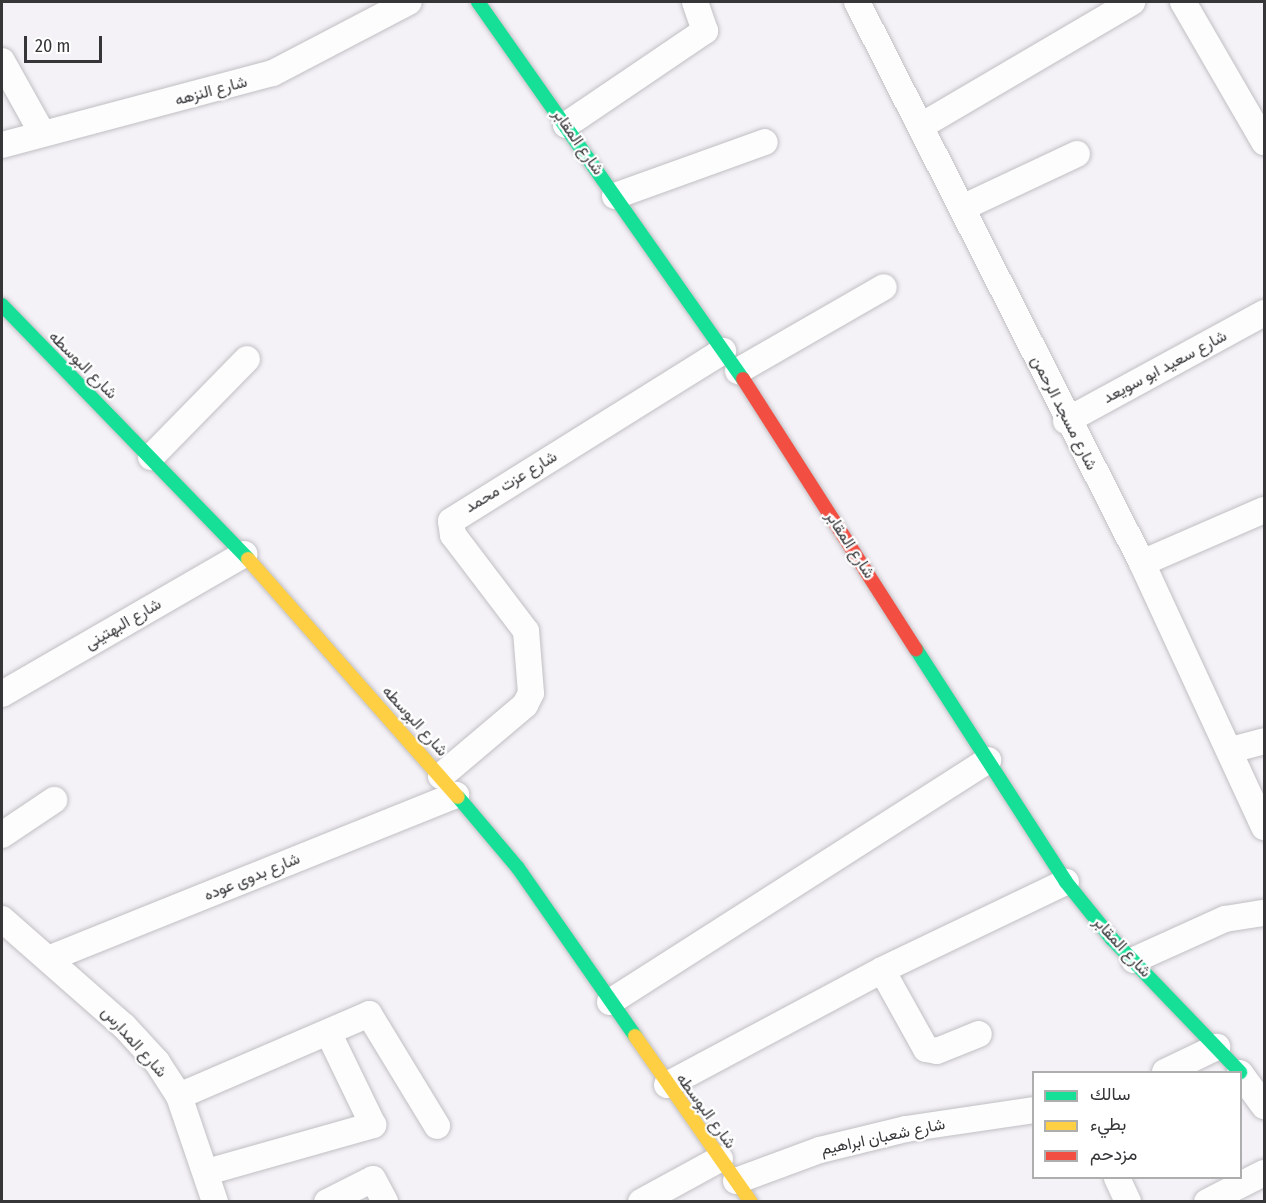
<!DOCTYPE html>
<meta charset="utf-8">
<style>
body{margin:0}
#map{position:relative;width:1266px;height:1203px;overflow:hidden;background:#f4f2f7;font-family:"Fira Sans Condensed",Vazirmatn,sans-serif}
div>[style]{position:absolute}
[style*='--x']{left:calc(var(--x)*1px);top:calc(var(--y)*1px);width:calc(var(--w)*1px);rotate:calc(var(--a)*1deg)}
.roads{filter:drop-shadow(0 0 2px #c1bfc3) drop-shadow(0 0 2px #c1bfc3)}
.street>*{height:26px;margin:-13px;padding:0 13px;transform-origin:13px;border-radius:13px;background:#fdfdfe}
.fast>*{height:14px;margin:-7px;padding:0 7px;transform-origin:7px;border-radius:7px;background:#16e098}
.slow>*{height:14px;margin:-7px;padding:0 7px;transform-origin:7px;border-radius:7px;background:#ffcf43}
.jam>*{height:14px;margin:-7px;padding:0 7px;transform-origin:7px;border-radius:7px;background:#f24e42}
span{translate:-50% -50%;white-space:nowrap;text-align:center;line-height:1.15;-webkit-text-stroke:4.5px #fff;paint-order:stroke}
.street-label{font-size:16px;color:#363538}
.frame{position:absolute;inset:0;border:3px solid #363538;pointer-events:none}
.legend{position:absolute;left:1032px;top:1071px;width:210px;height:108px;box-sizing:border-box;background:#fff;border:2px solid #afaeaf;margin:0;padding:8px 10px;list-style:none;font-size:18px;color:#363538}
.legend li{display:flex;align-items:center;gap:12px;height:30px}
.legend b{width:30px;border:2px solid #afaeaf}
.scale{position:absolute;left:24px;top:36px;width:78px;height:27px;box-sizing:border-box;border:3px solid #363538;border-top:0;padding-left:8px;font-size:18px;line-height:21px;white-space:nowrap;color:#363538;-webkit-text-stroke:4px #fff;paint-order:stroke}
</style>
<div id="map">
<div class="roads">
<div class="street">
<i style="--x:857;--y:2;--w:629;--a:63.07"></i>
<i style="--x:1142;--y:563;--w:291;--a:65.2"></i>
<i style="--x:1183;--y:2;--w:162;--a:59.9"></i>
<i style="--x:2;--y:61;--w:82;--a:60.9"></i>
<i style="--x:566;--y:125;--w:168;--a:-34.1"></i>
<i style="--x:705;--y:31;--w:31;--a:-109"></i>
<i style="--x:921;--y:126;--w:245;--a:-30.4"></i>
<i style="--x:2;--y:145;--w:280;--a:-14.9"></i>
<i style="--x:273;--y:73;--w:153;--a:-27.6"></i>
<i style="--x:615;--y:196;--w:159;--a:-19.8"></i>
<i style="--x:962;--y:208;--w:127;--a:-25.2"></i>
<i style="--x:738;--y:371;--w:168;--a:-29.9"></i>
<i style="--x:1066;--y:421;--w:226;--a:-28.6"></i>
<i style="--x:151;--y:457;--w:137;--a:-45.6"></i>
<i style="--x:1142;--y:563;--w:133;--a:-23.5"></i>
<i style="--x:2;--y:694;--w:280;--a:-30"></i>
<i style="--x:1231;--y:750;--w:34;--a:-15"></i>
<i style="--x:441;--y:776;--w:110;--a:-40.2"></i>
<i style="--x:525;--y:705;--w:13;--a:-63"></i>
<i style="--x:531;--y:693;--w:62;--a:-94.6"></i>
<i style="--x:526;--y:631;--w:121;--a:-127.2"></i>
<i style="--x:453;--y:535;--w:14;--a:-98"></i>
<i style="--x:451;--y:521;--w:321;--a:-32"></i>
<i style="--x:2;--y:835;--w:63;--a:-33.9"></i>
<i style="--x:2;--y:919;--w:162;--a:41.3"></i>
<i style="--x:124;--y:1026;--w:49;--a:47.5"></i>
<i style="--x:157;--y:1062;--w:40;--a:57.1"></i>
<i style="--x:179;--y:1096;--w:112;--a:71.2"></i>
<i style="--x:48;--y:959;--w:440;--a:-21.9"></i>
<i style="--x:1134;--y:960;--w:100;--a:-24.3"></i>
<i style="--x:1225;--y:919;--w:39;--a:-9"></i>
<i style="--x:882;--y:970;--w:90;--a:60.9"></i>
<i style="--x:926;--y:1049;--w:11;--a:10"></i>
<i style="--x:937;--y:1051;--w:45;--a:-22"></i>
<i style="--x:610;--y:1002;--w:449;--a:-32.6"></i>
<i style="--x:1165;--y:1072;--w:58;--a:-25.7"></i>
<i style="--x:1240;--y:1073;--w:41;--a:54"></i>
<i style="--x:667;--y:1085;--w:244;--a:-28.1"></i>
<i style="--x:882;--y:970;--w:204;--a:-25.6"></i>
<i style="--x:179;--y:1096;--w:207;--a:-23.3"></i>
<i style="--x:369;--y:1014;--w:131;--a:58.7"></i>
<i style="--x:207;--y:1172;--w:173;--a:-15.8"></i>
<i style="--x:373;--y:1125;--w:101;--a:-115.8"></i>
<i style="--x:1117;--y:1178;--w:26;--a:65"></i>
<i style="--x:736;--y:1181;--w:90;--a:-20.3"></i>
<i style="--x:820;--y:1150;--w:89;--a:-13.7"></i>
<i style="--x:906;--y:1129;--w:129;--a:-8.4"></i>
<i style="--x:327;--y:1202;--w:51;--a:-26.6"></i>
<i style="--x:373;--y:1179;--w:26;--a:62"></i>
<i style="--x:641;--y:1202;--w:90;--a:-28.6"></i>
<i style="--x:1207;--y:1202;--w:64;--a:-27"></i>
</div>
<div class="fast">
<i style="--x:478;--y:2;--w:461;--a:54.9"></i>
<i style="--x:2;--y:305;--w:354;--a:45.9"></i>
<i style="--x:916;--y:649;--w:277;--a:57.2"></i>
<i style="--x:1066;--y:882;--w:73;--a:51.1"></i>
<i style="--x:1112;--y:939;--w:185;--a:46.1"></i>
<i style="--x:458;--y:797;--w:93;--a:49.8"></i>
<i style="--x:518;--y:868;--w:205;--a:55.1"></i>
</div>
<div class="slow">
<i style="--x:248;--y:559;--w:317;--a:48.6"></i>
<i style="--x:635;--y:1036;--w:203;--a:55.1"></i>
</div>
<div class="jam">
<i style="--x:743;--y:379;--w:321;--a:57.4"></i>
</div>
</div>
<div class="street-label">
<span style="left:211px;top:91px;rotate:-15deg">شارع النزهه</span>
<span style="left:578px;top:142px;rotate:55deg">شارع المقابر</span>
<span style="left:83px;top:365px;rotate:45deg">شارع البوسطه</span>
<span style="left:1165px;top:367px;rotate:-28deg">شارع سعيد ابو سويعد</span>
<span style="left:1064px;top:413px;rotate:63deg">شارع مسجد الرحمن</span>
<span style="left:511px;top:482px;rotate:-31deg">شارع عزت محمد</span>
<span style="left:850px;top:545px;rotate:57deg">شارع المقابر</span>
<span style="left:123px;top:624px;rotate:-30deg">شارع البهتينى</span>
<span style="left:415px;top:721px;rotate:48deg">شارع البوسطه</span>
<span style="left:252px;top:877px;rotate:-22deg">شارع بدوى عوده</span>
<span style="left:1122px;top:947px;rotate:47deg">شارع المقابر</span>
<span style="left:134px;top:1042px;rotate:48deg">شارع المدارس</span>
<span style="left:706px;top:1111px;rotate:54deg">شارع البوسطه</span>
<span style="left:883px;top:1137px;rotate:-12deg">شارع شعبان ابراهيم</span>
</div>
<div class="frame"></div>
<ul class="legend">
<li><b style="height:8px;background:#16e098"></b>سالك</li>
<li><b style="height:8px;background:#ffcf43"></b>بطيء</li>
<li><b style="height:8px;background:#f24e42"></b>مزدحم</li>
</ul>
<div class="scale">20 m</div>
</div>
